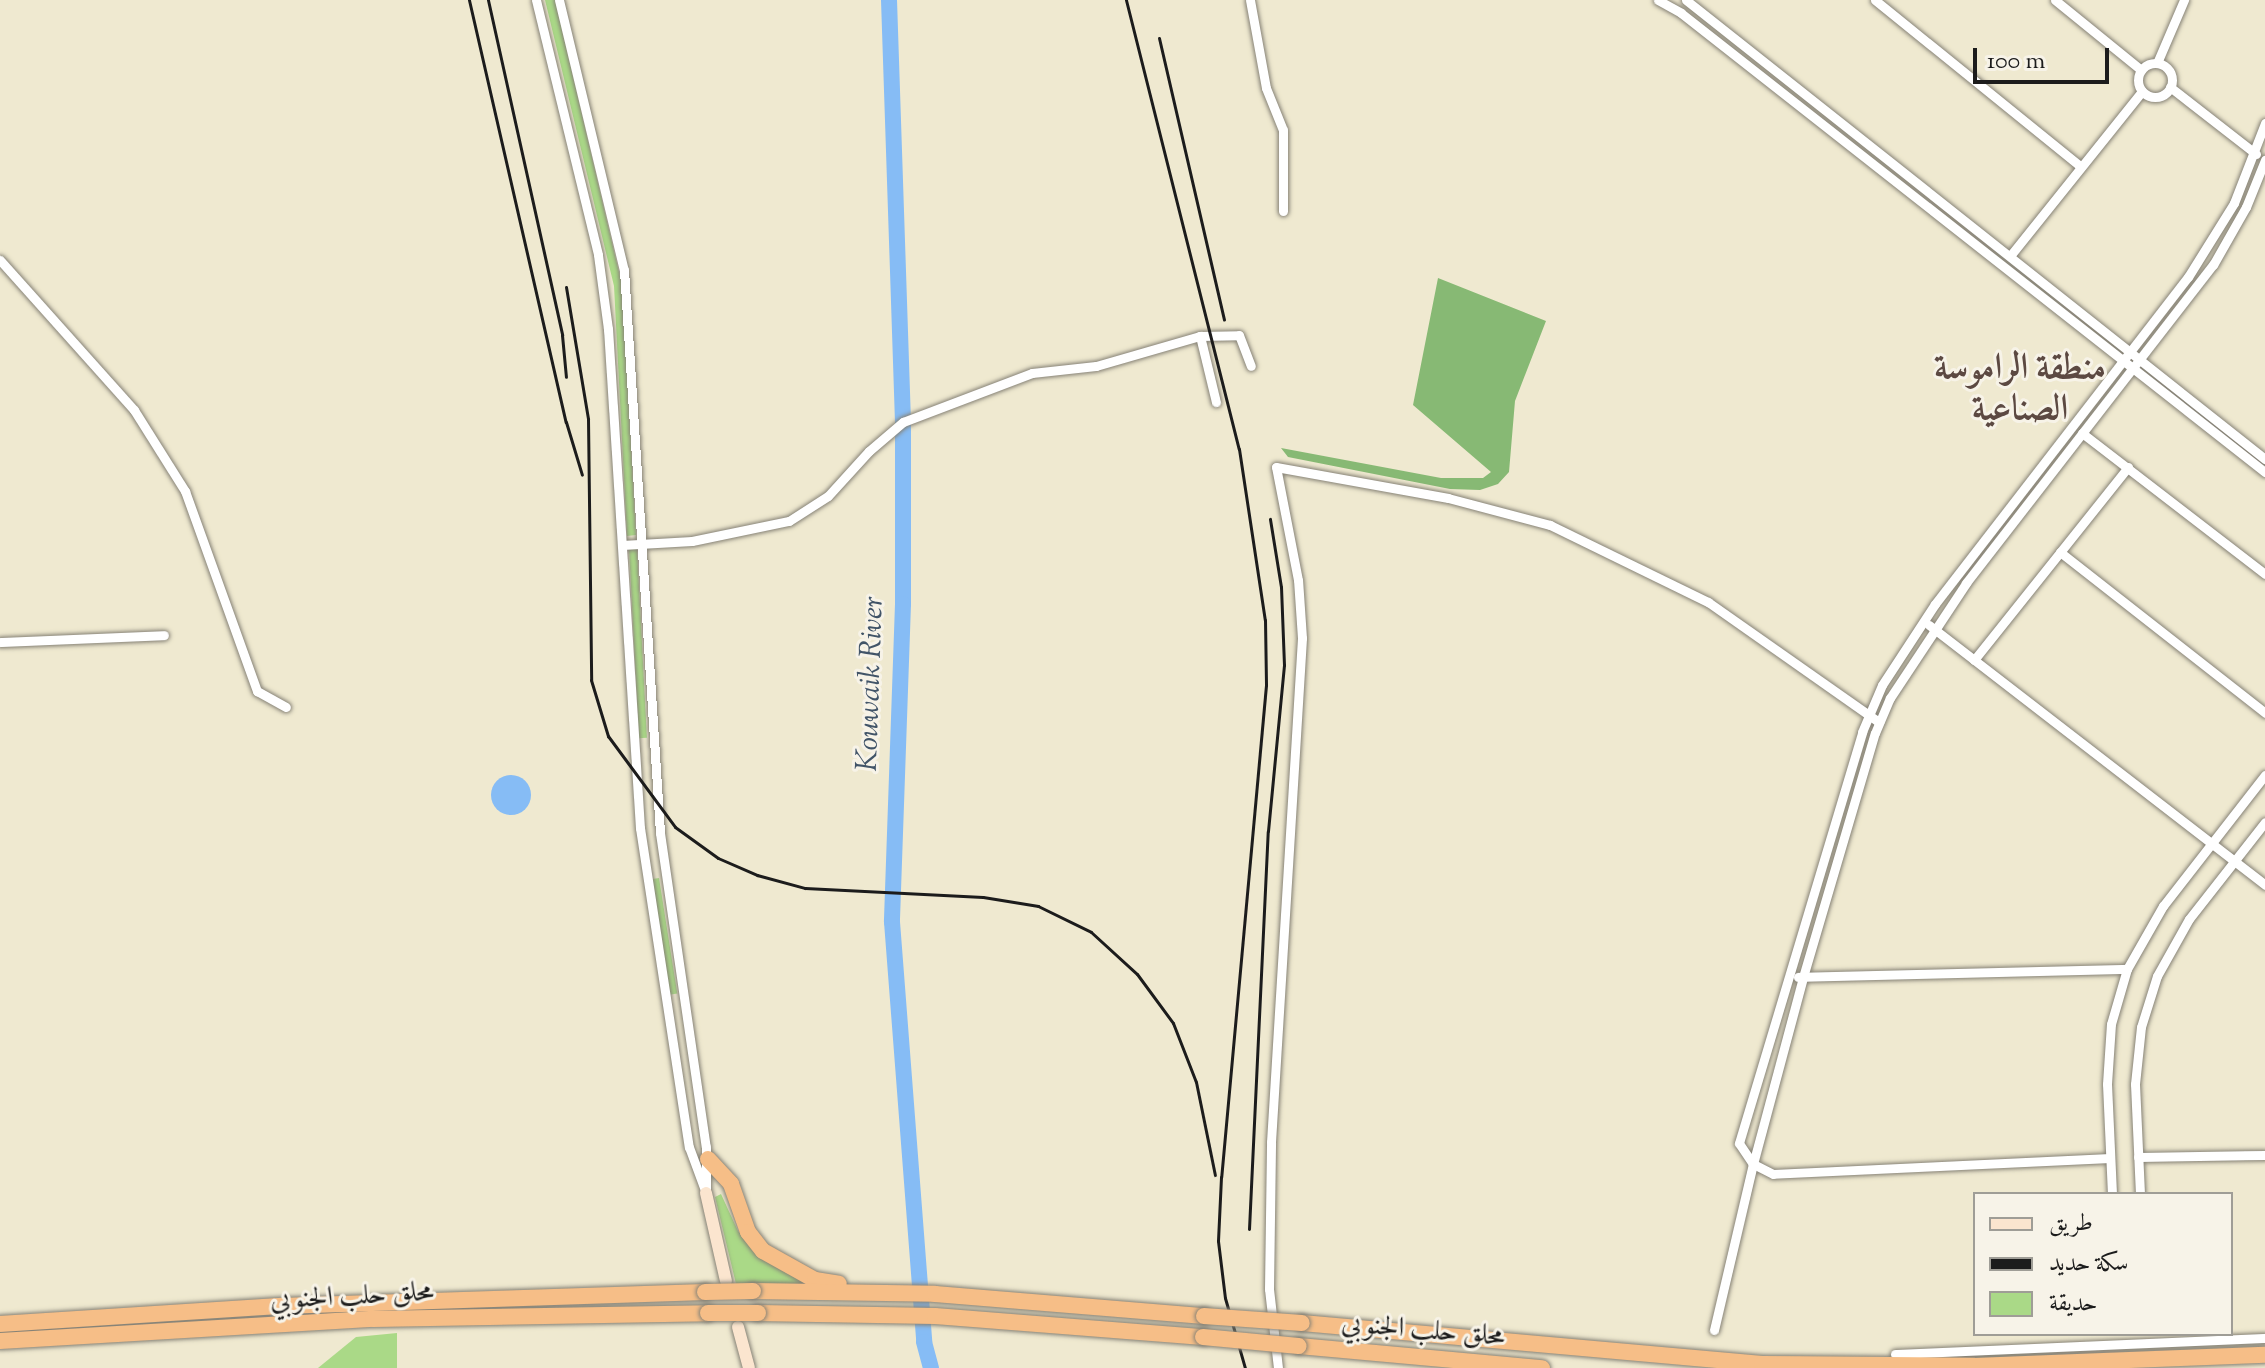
<!DOCTYPE html>
<meta charset="utf-8">
<style>
body{margin:0}
#map{position:relative;width:2265px;height:1368px;overflow:hidden;background:#efe9d0;font-family:"Sorts Mill Goudy",Amiri,serif}
div>[style]{position:absolute}
[style*='--x']{left:calc(var(--x)*1px);top:calc(var(--y)*1px);width:calc(var(--w)*1px);rotate:calc(var(--a)*1deg)}
.green>*{inset:0;background:#aad987;transform-origin:0 0}
.forest>*{inset:0;background:#87b974}
.water>*{inset:0;background:#86bcf5}
.round{border-radius:50%}
.river>*{height:16px;margin:-8px;padding:0 8px;transform-origin:8px;border-radius:8px;background:#86bcf5}
.roads{filter:drop-shadow(0 0 2px #868276) drop-shadow(0 0 2px #868276)}
.street>*{height:9px;margin:-4.5px;padding:0 4.5px;transform-origin:4.5px;border-radius:4.5px;background:#fff}
.street>.ring{margin:-4.5px;padding:0;box-sizing:content-box;background:none;border:9px solid #fff;border-radius:50%}
.secondary>*{height:12px;margin:-6px;padding:0 6px;transform-origin:6px;border-radius:6px;background:#fbe5cf}
.highway>*{height:16px;margin:-8px;padding:0 8px;transform-origin:8px;border-radius:8px;background:#f6be87}
.rail>*{height:3px;margin:-1.5px;padding:0 1.5px;transform-origin:1.5px;border-radius:1.5px;background:#1c1c1c}
.bridges{filter:drop-shadow(0 0 2px #868276) drop-shadow(0 0 2px #868276)}
.highway-bridge>*{height:16px;margin:-8px;padding:0 8px;transform-origin:8px;border-radius:8px;background:#f6be87}
span{translate:-50% -50%;white-space:nowrap;text-align:center;line-height:1.15;-webkit-text-stroke:6px #f7f3e8;paint-order:stroke}
.street-label{font-size:28px;color:#1c1c1c}
.water-label{font-size:30px;color:#415468;font-style:italic}
.district-label{font-size:36px;color:#5c4942;font-weight:700}
.legend{position:absolute;left:1973px;top:1192px;width:260px;height:144px;box-sizing:border-box;background:#f7f3e8;border:2px solid #9f9d96;margin:0;padding:10px 14px;list-style:none;font-size:24px;color:#1c1c1c}
.legend li{display:flex;align-items:center;gap:16px;height:40px}
.legend b{width:40px;border:2px solid #9f9d96}
.scale{position:absolute;left:1973px;top:48px;width:136px;height:36px;box-sizing:border-box;border:4px solid #1c1c1c;border-top:0;padding-left:10px;font-size:24px;line-height:28px;white-space:nowrap;color:#1c1c1c;-webkit-text-stroke:6px #f7f3e8;paint-order:stroke}
</style>
<div id="map">
<div class="green">
<i style="clip-path:polygon(545px 0,555px 0,622px 285px,636px 535px,627px 536px,614px 286px)"></i>
<i style="left:637px;top:548px;width:190px;height:8px;rotate:87deg"></i>
<i style="left:659px;top:878px;width:117px;height:8px;rotate:81deg"></i>
<i style="clip-path:polygon(721px 1194px,738px 1231px,759px 1255px,814px 1287px,736px 1284px,715px 1197px)"></i>
<i style="clip-path:polygon(397px 1333px,397px 1368px,318px 1368px,356px 1337px)"></i>
</div>
<div class="forest">
<i style="clip-path:polygon(1438px 278px,1546px 321px,1515px 401px,1509px 472px,1498px 484px,1480px 490px,1450px 489px,1288px 457px,1281px 448px,1441px 478px,1483px 478px,1491px 472px,1413px 405px)"></i>
</div>
<div class="water">
<i class="round" style="left:491px;top:775px;width:40px;height:40px"></i>
</div>
<div class="river">
<i style="--x:889;--y:0;--w:422;--a:88.1"></i>
<i style="--x:903;--y:422;--w:182;--a:90"></i>
<i style="--x:903;--y:604;--w:318;--a:92"></i>
<i style="--x:892;--y:922;--w:421;--a:85.6"></i>
<i style="--x:924;--y:1342;--w:27;--a:75"></i>
</div>
<div class="roads">
<div class="street">
<i style="--x:536;--y:0;--w:262;--a:76.3"></i>
<i style="--x:598;--y:255;--w:75;--a:82.3"></i>
<i style="--x:608;--y:329;--w:500;--a:86.33"></i>
<i style="--x:640;--y:828;--w:323;--a:81.3"></i>
<i style="--x:689;--y:1147;--w:49;--a:69.7"></i>
<i style="--x:559;--y:0;--w:278;--a:76.5"></i>
<i style="--x:624;--y:270;--w:564;--a:86.34"></i>
<i style="--x:660;--y:833;--w:317;--a:81.7"></i>
<i style="--x:706;--y:1147;--w:46;--a:90"></i>
<i style="--x:1250;--y:0;--w:89;--a:79.7"></i>
<i style="--x:1266;--y:88;--w:45;--a:68"></i>
<i style="--x:1283;--y:130;--w:81;--a:90"></i>
<i style="--x:1658;--y:0;--w:26;--a:29"></i>
<i style="--x:1681;--y:13;--w:743;--a:38.17"></i>
<i style="--x:1686;--y:0;--w:739;--a:38.41"></i>
<i style="--x:1875;--y:0;--w:265;--a:39"></i>
<i style="--x:2055;--y:0;--w:111;--a:39.1"></i>
<i class="ring" style="left:2138px;top:63px;width:25px;height:25px"></i>
<i style="--x:2157;--y:63;--w:69;--a:-66.8"></i>
<i style="--x:2170;--y:87;--w:109;--a:37.9"></i>
<i style="--x:2010;--y:256;--w:211;--a:-51.3"></i>
<i style="--x:0;--y:260;--w:201;--a:48.2"></i>
<i style="--x:134;--y:410;--w:96;--a:57.8"></i>
<i style="--x:185;--y:491;--w:213;--a:70.2"></i>
<i style="--x:257;--y:691;--w:33;--a:29"></i>
<i style="--x:1200;--y:336;--w:68;--a:76.4"></i>
<i style="--x:2082;--y:433;--w:231;--a:37.6"></i>
<i style="--x:622;--y:545;--w:70;--a:-3.3"></i>
<i style="--x:692;--y:541;--w:99;--a:-11.7"></i>
<i style="--x:789;--y:521;--w:46;--a:-32.7"></i>
<i style="--x:828;--y:496;--w:61;--a:-47.7"></i>
<i style="--x:869;--y:451;--w:45;--a:-40.5"></i>
<i style="--x:903;--y:422;--w:138;--a:-20.8"></i>
<i style="--x:1032;--y:373;--w:64;--a:-6.2"></i>
<i style="--x:1096;--y:366;--w:108;--a:-16.1"></i>
<i style="--x:1200;--y:336;--w:39;--a:-1"></i>
<i style="--x:1239;--y:335;--w:33;--a:69"></i>
<i style="--x:2060;--y:552;--w:261;--a:38.1"></i>
<i style="--x:1929;--y:625;--w:425;--a:37.7"></i>
<i style="--x:0;--y:642;--w:164;--a:-2.4"></i>
<i style="--x:1974;--y:660;--w:247;--a:-51.4"></i>
<i style="--x:1798;--y:977;--w:329;--a:-1.4"></i>
<i style="--x:2138;--y:1157;--w:127;--a:-0.9"></i>
<i style="--x:2110;--y:1158;--w:337;--a:177.3"></i>
<i style="--x:1773;--y:1174;--w:22;--a:-153"></i>
<i style="--x:1753;--y:1164;--w:25;--a:-124"></i>
<i style="--x:1739;--y:1143;--w:429;--a:-73.3"></i>
<i style="--x:1862;--y:732;--w:51;--a:-66.9"></i>
<i style="--x:1882;--y:685;--w:97;--a:-56.8"></i>
<i style="--x:1935;--y:604;--w:413;--a:-52.3"></i>
<i style="--x:2188;--y:277;--w:87;--a:-58.1"></i>
<i style="--x:2234;--y:203;--w:86;--a:-68.8"></i>
<i style="--x:2112;--y:1194;--w:110;--a:-92.6"></i>
<i style="--x:2107;--y:1084;--w:60;--a:-86.2"></i>
<i style="--x:2111;--y:1024;--w:57;--a:-73.8"></i>
<i style="--x:2127;--y:969;--w:73;--a:-60.3"></i>
<i style="--x:2163;--y:906;--w:166;--a:-52.1"></i>
<i style="--x:2140;--y:1194;--w:110;--a:-92.6"></i>
<i style="--x:2135;--y:1084;--w:57;--a:-84"></i>
<i style="--x:2141;--y:1027;--w:53;--a:-72.6"></i>
<i style="--x:2157;--y:976;--w:65;--a:-60.7"></i>
<i style="--x:2189;--y:919;--w:123;--a:-51.9"></i>
<i style="--x:1714;--y:1330;--w:171;--a:-76.8"></i>
<i style="--x:1753;--y:1164;--w:194;--a:-75"></i>
<i style="--x:1803;--y:977;--w:254;--a:-73.6"></i>
<i style="--x:1875;--y:733;--w:38;--a:-67"></i>
<i style="--x:1890;--y:698;--w:138;--a:-56.5"></i>
<i style="--x:1966;--y:583;--w:403;--a:-52.2"></i>
<i style="--x:2213;--y:265;--w:67;--a:-60.4"></i>
<i style="--x:2246;--y:207;--w:51;--a:-68"></i>
<i style="--x:1895;--y:1354;--w:370;--a:-2.5"></i>
<i style="--x:1278;--y:1368;--w:80;--a:-96.5"></i>
<i style="--x:1269;--y:1289;--w:147;--a:-89.2"></i>
<i style="--x:1271;--y:1142;--w:505;--a:-86.48"></i>
<i style="--x:1302;--y:638;--w:58;--a:-93.9"></i>
<i style="--x:1298;--y:580;--w:115;--a:-101"></i>
<i style="--x:1276;--y:467;--w:175;--a:10.2"></i>
<i style="--x:1448;--y:498;--w:106;--a:14.8"></i>
<i style="--x:1550;--y:525;--w:176;--a:26"></i>
<i style="--x:1708;--y:602;--w:209;--a:35.1"></i>
</div>
<div class="secondary">
<i style="--x:706;--y:1193;--w:90;--a:77.2"></i>
<i style="--x:738;--y:1327;--w:42;--a:75"></i>
</div>
<div class="highway">
<i style="--x:708;--y:1159;--w:34;--a:47"></i>
<i style="--x:731;--y:1184;--w:51;--a:70.5"></i>
<i style="--x:748;--y:1232;--w:24;--a:52"></i>
<i style="--x:763;--y:1251;--w:60;--a:29.1"></i>
<i style="--x:815;--y:1280;--w:24;--a:9"></i>
<i style="--x:753;--y:1291;--w:182;--a:0.9"></i>
<i style="--x:935;--y:1294;--w:270;--a:4.7"></i>
<i style="--x:758;--y:1313;--w:177;--a:1"></i>
<i style="--x:935;--y:1316;--w:269;--a:4.5"></i>
<i style="--x:1302;--y:1323;--w:462;--a:5.1"></i>
<i style="--x:1762;--y:1364;--w:212;--a:0.5"></i>
<i style="--x:1974;--y:1366;--w:291;--a:-2.2"></i>
<i style="--x:0;--y:1324;--w:283;--a:-3.7"></i>
<i style="--x:282;--y:1306;--w:423;--a:-1.9"></i>
<i style="--x:0;--y:1341;--w:374;--a:-3.4"></i>
<i style="--x:373;--y:1319;--w:335;--a:-1"></i>
<i style="--x:1299;--y:1346;--w:244;--a:5.2"></i>
</div>
</div>
<div class="rail">
<i style="--x:469;--y:0;--w:433;--a:77.1"></i>
<i style="--x:566;--y:422;--w:55;--a:73.2"></i>
<i style="--x:488;--y:0;--w:343;--a:77.5"></i>
<i style="--x:562;--y:335;--w:42;--a:84.6"></i>
<i style="--x:1126;--y:0;--w:463;--a:75.9"></i>
<i style="--x:1239;--y:449;--w:173;--a:81.4"></i>
<i style="--x:1265;--y:620;--w:65;--a:89.1"></i>
<i style="--x:1266;--y:685;--w:494;--a:95.2"></i>
<i style="--x:1221;--y:1177;--w:64;--a:92.7"></i>
<i style="--x:1218;--y:1241;--w:57;--a:83"></i>
<i style="--x:1225;--y:1298;--w:73;--a:74.1"></i>
<i style="--x:1159;--y:38;--w:289;--a:77"></i>
<i style="--x:566;--y:287;--w:134;--a:80.5"></i>
<i style="--x:588;--y:419;--w:261;--a:89.3"></i>
<i style="--x:591;--y:680;--w:59;--a:73.1"></i>
<i style="--x:608;--y:736;--w:113;--a:53.6"></i>
<i style="--x:675;--y:827;--w:53;--a:35.8"></i>
<i style="--x:718;--y:858;--w:43;--a:23.6"></i>
<i style="--x:757;--y:875;--w:50;--a:15.2"></i>
<i style="--x:805;--y:888;--w:178;--a:2.9"></i>
<i style="--x:983;--y:897;--w:56;--a:9.3"></i>
<i style="--x:1038;--y:906;--w:59;--a:26.1"></i>
<i style="--x:1091;--y:932;--w:62;--a:42.4"></i>
<i style="--x:1137;--y:974;--w:61;--a:53.7"></i>
<i style="--x:1173;--y:1023;--w:63;--a:68.7"></i>
<i style="--x:1196;--y:1082;--w:95;--a:78.5"></i>
<i style="--x:1249;--y:1229;--w:398;--a:-87.3"></i>
<i style="--x:1268;--y:831;--w:167;--a:-84.5"></i>
<i style="--x:1284;--y:665;--w:78;--a:-92.2"></i>
<i style="--x:1281;--y:587;--w:69;--a:-99.2"></i>
</div>
<div class="bridges">
<div class="highway-bridge">
<i style="--x:705;--y:1292;--w:48;--a:-1.2"></i>
<i style="--x:708;--y:1313;--w:50;--a:0"></i>
<i style="--x:1204;--y:1316;--w:98;--a:4.1"></i>
<i style="--x:1203;--y:1337;--w:96;--a:5.4"></i>
</div>
</div>
<div class="street-label">
<span style="left:352px;top:1297px;rotate:-3deg">محلق حلب الجنوبي</span>
<span style="left:1423px;top:1331px;rotate:5deg">محلق حلب الجنوبي</span>
</div>
<div class="water-label">
<span style="left:872px;top:684px;rotate:-88deg">Kouwaik River</span>
</div>
<div class="district-label">
<span style="left:2020px;top:390px">منطقة الراموسة<br>الصناعية</span>
</div>
<ul class="legend">
<li><b style="height:10px;background:#fbe5cf"></b>طريق</li>
<li><b style="height:10px;background:#1c1c1c"></b>سكة حديد</li>
<li><b style="height:22px;background:#aad987"></b>حديقة</li>
</ul>
<div class="scale">100 m</div>
</div>
